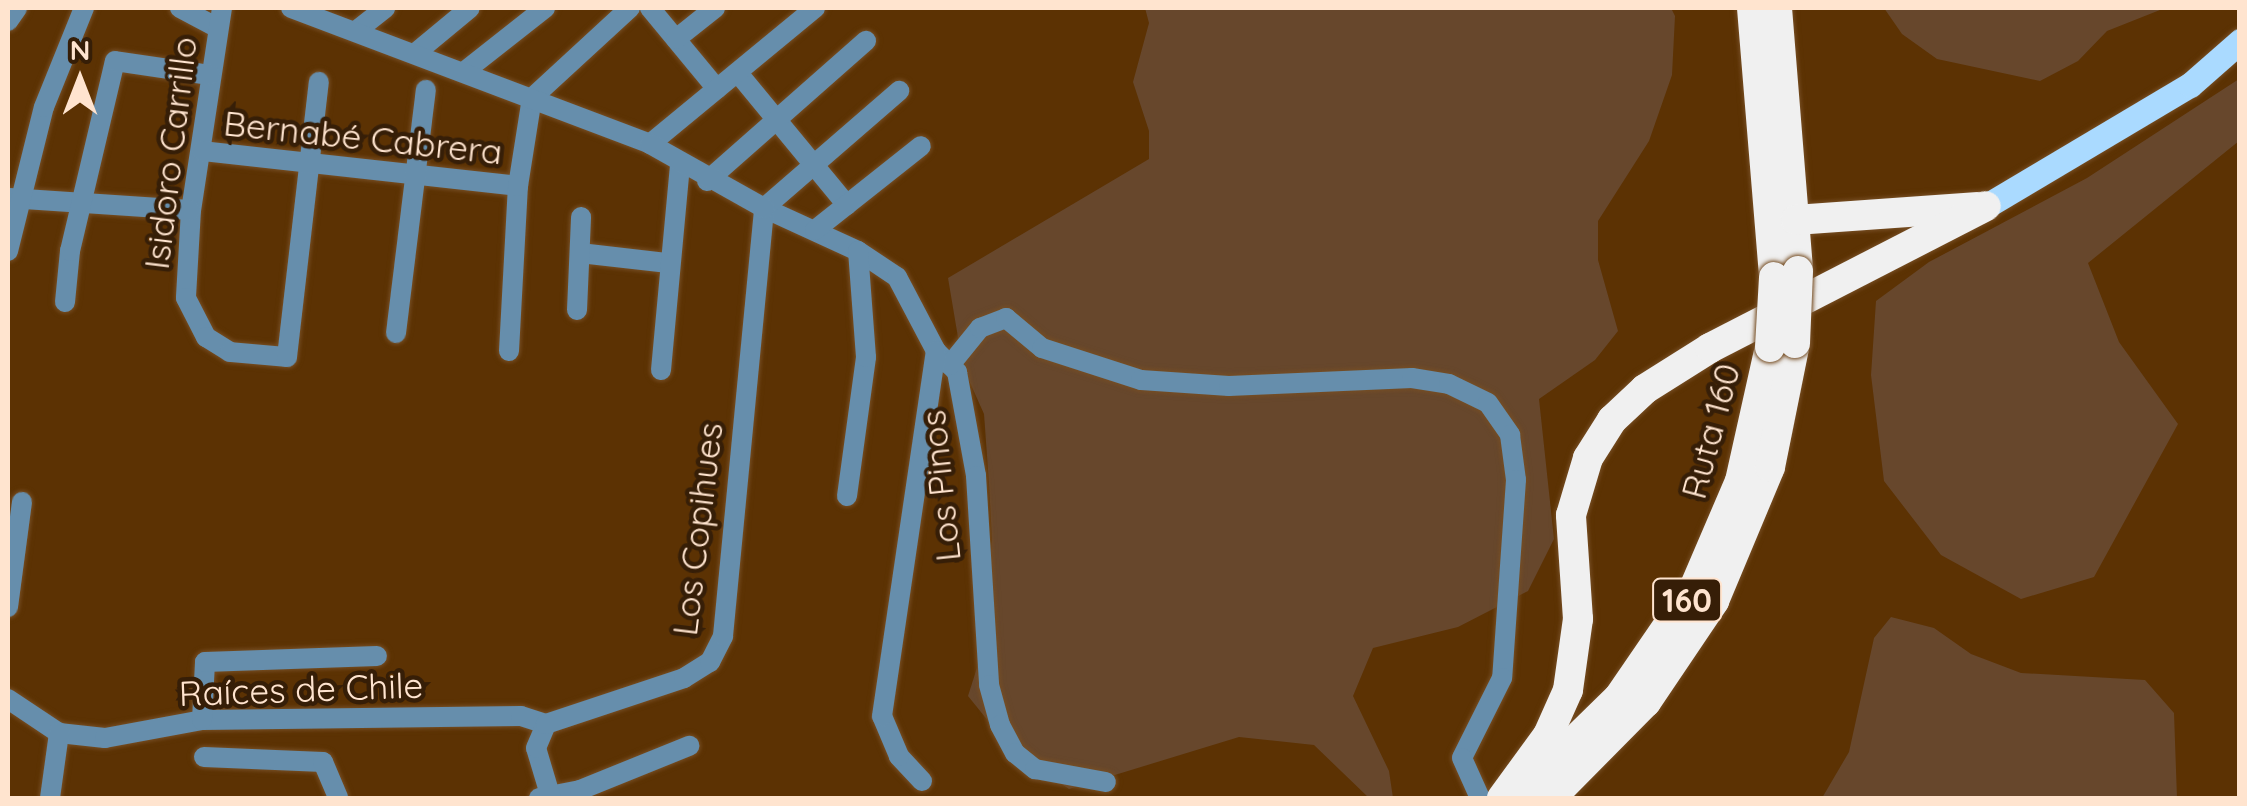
<!DOCTYPE html>
<meta charset="utf-8">
<style>
body{margin:0}
#map{position:relative;width:2247px;height:806px;overflow:hidden;background:#5c3203;font-family:Quicksand,sans-serif}
div>[style]{position:absolute}
[style*='--x']{left:calc(var(--x)*1px);top:calc(var(--y)*1px);width:calc(var(--w)*1px);rotate:calc(var(--a)*1deg)}
.green>*{inset:0;background:#67472c}
.roads{filter:drop-shadow(0 0 2px #764e24) drop-shadow(0 0 2px #764e24)}
.minor>*{height:20px;margin:-10px;padding:0 10px;transform-origin:10px;border-radius:10px;background:#668eac}
.tertiary>*{height:20px;margin:-10px;padding:0 10px;transform-origin:10px;border-radius:10px;background:#668eac}
.primary>*{height:25px;margin:-12.5px;padding:0 12.5px;transform-origin:12.5px;border-radius:12.5px;background:#aadaff}
.motorway>*{height:30px;margin:-15px;padding:0 15px;transform-origin:15px;border-radius:15px;background:#f0f0f0}
.bridges{filter:drop-shadow(0 0 2px #764e24) drop-shadow(0 0 2px #764e24)}
.motorway-bridge>*{height:30px;margin:-15px;padding:0 15px;transform-origin:15px;border-radius:15px;background:#f0f0f0}
span{translate:-50% -50%;white-space:nowrap;text-align:center;line-height:1.15;-webkit-text-stroke:9px #361e07;paint-order:stroke}
.shield-label span{padding:2px 8px;background:#361e07;border:2px solid;border-radius:8px;-webkit-text-stroke-width:0}
.shield-label{font-size:32px;color:#ffe4cf;font-weight:700}
.street-label{font-size:35px;color:#ffe4cf}
.frame{position:absolute;inset:0;border:10px solid #ffe4cf;pointer-events:none}
.north{position:absolute;left:30px;top:30px;width:100px;height:100px;-webkit-text-stroke:8px #361e07;paint-order:stroke;rotate:0deg;font-size:28px;font-weight:700;line-height:40px;text-align:center;color:#ffe4cf}
.north::after{content:'';display:block;margin:auto;width:35px;height:45px;background:#ffe4cf;clip-path:polygon(50% 0,100% 100%,50% 72%,0 100%)}
</style>
<div id="map">
<div class="green">
<i style="clip-path:polygon(1145px 8px,1671px 8px,1675px 16px,1672px 75px,1649px 141px,1598px 221px,1598px 260px,1618px 331px,1595px 360px,1539px 399px,1554px 539px,1528px 591px,1458px 627px,1373px 648px,1353px 696px,1389px 771px,1393px 798px,1369px 798px,1314px 745px,1239px 737px,1069px 789px,1010px 748px,968px 696px,981px 655px,992px 540px,989px 483px,984px 414px,963px 367px,948px 278px,1149px 159px,1149px 131px,1133px 82px,1149px 23px)"></i>
<i style="clip-path:polygon(1884px 8px,2165px 8px,2107px 31px,2078px 61px,2040px 81px,1937px 59px,1902px 34px)"></i>
<i style="clip-path:polygon(2239px 79px,2239px 141px,2088px 263px,2119px 342px,2178px 424px,2094px 577px,2021px 599px,1941px 555px,1884px 481px,1871px 375px,1876px 301px,1929px 262px,2087px 178px)"></i>
<i style="clip-path:polygon(1891px 617px,1934px 628px,1971px 654px,2021px 673px,2145px 680px,2174px 713px,2177px 798px,1822px 798px,1849px 752px,1874px 638px)"></i>
</div>
<div class="roads">
<div class="minor">
<i style="--x:180;--y:8;--w:41;--a:27.8"></i>
<i style="--x:222;--y:8;--w:204;--a:98.7"></i>
<i style="--x:191;--y:210;--w:88;--a:93.3"></i>
<i style="--x:186;--y:298;--w:44;--a:62.9"></i>
<i style="--x:206;--y:337;--w:28;--a:32"></i>
<i style="--x:230;--y:352;--w:57;--a:5"></i>
<i style="--x:287;--y:357;--w:277;--a:-83.4"></i>
<i style="--x:650;--y:8;--w:105;--a:50.4"></i>
<i style="--x:8;--y:21;--w:16;--a:-55"></i>
<i style="--x:356;--y:31;--w:37;--a:-38"></i>
<i style="--x:676;--y:39;--w:50;--a:-38.5"></i>
<i style="--x:418;--y:51;--w:67;--a:-39.6"></i>
<i style="--x:465;--y:71;--w:102;--a:-38.2"></i>
<i style="--x:738;--y:73;--w:171;--a:50.5"></i>
<i style="--x:650;--y:144;--w:214;--a:-39.5"></i>
<i style="--x:202;--y:151;--w:318;--a:6.3"></i>
<i style="--x:707;--y:181;--w:212;--a:-41.4"></i>
<i style="--x:8;--y:198;--w:183;--a:3.8"></i>
<i style="--x:764;--y:208;--w:103;--a:24.6"></i>
<i style="--x:858;--y:251;--w:47;--a:33.7"></i>
<i style="--x:897;--y:277;--w:84;--a:62.2"></i>
<i style="--x:936;--y:351;--w:30;--a:45"></i>
<i style="--x:957;--y:372;--w:106;--a:79.6"></i>
<i style="--x:976;--y:476;--w:209;--a:86.4"></i>
<i style="--x:989;--y:685;--w:41;--a:74.6"></i>
<i style="--x:1000;--y:725;--w:32;--a:62"></i>
<i style="--x:1015;--y:753;--w:26;--a:39"></i>
<i style="--x:1035;--y:769;--w:72;--a:10.4"></i>
<i style="--x:764;--y:208;--w:179;--a:-40.9"></i>
<i style="--x:815;--y:230;--w:135;--a:-38.4"></i>
<i style="--x:8;--y:251;--w:148;--a:-76"></i>
<i style="--x:44;--y:107;--w:107;--a:-68"></i>
<i style="--x:580;--y:253;--w:89;--a:6.5"></i>
<i style="--x:65;--y:302;--w:51;--a:-84.4"></i>
<i style="--x:70;--y:251;--w:195;--a:-76.7"></i>
<i style="--x:115;--y:61;--w:96;--a:8.4"></i>
<i style="--x:577;--y:310;--w:93;--a:-87.5"></i>
<i style="--x:396;--y:333;--w:245;--a:-83"></i>
<i style="--x:509;--y:351;--w:165;--a:-86.9"></i>
<i style="--x:518;--y:186;--w:89;--a:-81"></i>
<i style="--x:532;--y:98;--w:133;--a:-42.6"></i>
<i style="--x:950;--y:365;--w:48;--a:-51"></i>
<i style="--x:980;--y:328;--w:28;--a:-21"></i>
<i style="--x:1006;--y:318;--w:47;--a:39.8"></i>
<i style="--x:1042;--y:348;--w:104;--a:17.9"></i>
<i style="--x:1141;--y:380;--w:88;--a:3.9"></i>
<i style="--x:1229;--y:386;--w:183;--a:-2.5"></i>
<i style="--x:1412;--y:378;--w:37;--a:9"></i>
<i style="--x:1449;--y:384;--w:43;--a:26"></i>
<i style="--x:1488;--y:403;--w:39;--a:55"></i>
<i style="--x:1510;--y:435;--w:45;--a:82.4"></i>
<i style="--x:1516;--y:480;--w:198;--a:94"></i>
<i style="--x:1502;--y:678;--w:89;--a:116.6"></i>
<i style="--x:1462;--y:758;--w:44;--a:65.8"></i>
<i style="--x:661;--y:370;--w:206;--a:-84.7"></i>
<i style="--x:847;--y:496;--w:140;--a:-82.2"></i>
<i style="--x:866;--y:357;--w:106;--a:-94.3"></i>
<i style="--x:8;--y:607;--w:106;--a:-82.4"></i>
<i style="--x:8;--y:699;--w:61;--a:33.7"></i>
<i style="--x:59;--y:733;--w:46;--a:6.2"></i>
<i style="--x:105;--y:738;--w:99;--a:-10.5"></i>
<i style="--x:202;--y:720;--w:319;--a:-0.7"></i>
<i style="--x:521;--y:716;--w:26;--a:18"></i>
<i style="--x:202;--y:720;--w:58;--a:-87"></i>
<i style="--x:205;--y:662;--w:172;--a:-2"></i>
<i style="--x:204;--y:757;--w:119;--a:2.4"></i>
<i style="--x:323;--y:762;--w:39;--a:67"></i>
<i style="--x:922;--y:781;--w:34;--a:-133"></i>
<i style="--x:899;--y:756;--w:43;--a:-113"></i>
<i style="--x:882;--y:716;--w:369;--a:-81.6"></i>
<i style="--x:50;--y:798;--w:66;--a:-82.1"></i>
<i style="--x:539;--y:798;--w:42;--a:-11"></i>
<i style="--x:580;--y:790;--w:118;--a:-22"></i>
<i style="--x:551;--y:798;--w:52;--a:-106.7"></i>
<i style="--x:536;--y:748;--w:26;--a:-67"></i>
<i style="--x:546;--y:724;--w:145;--a:-18.4"></i>
<i style="--x:684;--y:678;--w:31;--a:-32"></i>
<i style="--x:710;--y:662;--w:29;--a:-63"></i>
<i style="--x:723;--y:636;--w:430;--a:-84.5"></i>
</div>
<div class="tertiary">
<i style="--x:291;--y:8;--w:384;--a:20.7"></i>
<i style="--x:650;--y:144;--w:131;--a:29.3"></i>
</div>
<div class="primary">
<i style="--x:1986;--y:206;--w:237;--a:-30.7"></i>
<i style="--x:2190;--y:85;--w:67;--a:-41.3"></i>
</div>
<div class="motorway">
<i style="--x:1752;--y:8;--w:270;--a:85.3"></i>
<i style="--x:1777;--y:8;--w:264;--a:85.4"></i>
<i style="--x:1796;--y:220;--w:182;--a:-4.1"></i>
<i style="--x:1529;--y:785;--w:126;--a:-44.4"></i>
<i style="--x:1619;--y:697;--w:135;--a:-55.6"></i>
<i style="--x:1695;--y:586;--w:114;--a:-66.8"></i>
<i style="--x:1740;--y:481;--w:137;--a:-77.4"></i>
<i style="--x:1502;--y:798;--w:78;--a:-53.9"></i>
<i style="--x:1548;--y:735;--w:49;--a:-66"></i>
<i style="--x:1568;--y:690;--w:72;--a:-82"></i>
<i style="--x:1578;--y:619;--w:104;--a:-93.9"></i>
<i style="--x:1571;--y:515;--w:59;--a:-73.4"></i>
<i style="--x:1588;--y:458;--w:45;--a:-57.7"></i>
<i style="--x:1612;--y:420;--w:45;--a:-43.2"></i>
<i style="--x:1645;--y:389;--w:77;--a:-32.2"></i>
<i style="--x:1710;--y:348;--w:310;--a:-27.2"></i>
<i style="--x:1551;--y:798;--w:135;--a:-45.3"></i>
<i style="--x:1646;--y:702;--w:122;--a:-56"></i>
<i style="--x:1714;--y:601;--w:145;--a:-67.3"></i>
<i style="--x:1770;--y:467;--w:126;--a:-78.6"></i>
</div>
</div>
<div class="bridges">
<div class="motorway-bridge">
<i style="--x:1795;--y:343;--w:72;--a:-87.6"></i>
<i style="--x:1770;--y:347;--w:70;--a:-86.7"></i>
</div>
</div>
<div class="shield-label">
<span style="left:1687px;top:600px">160</span>
</div>
<div class="street-label">
<span style="left:363px;top:137px;rotate:6deg">Bernabé Cabrera</span>
<span style="left:170px;top:153px;rotate:-83deg">Isidoro Carrillo</span>
<span style="left:1710px;top:431px;rotate:-75deg">Ruta 160</span>
<span style="left:940px;top:486px;rotate:-96deg">Los Pinos</span>
<span style="left:697px;top:529px;rotate:-83deg">Los Copihues</span>
<span style="left:301px;top:689px;rotate:-2deg">Raíces de Chile</span>
</div>
<div class="frame"></div>
<div class="north">N</div>
</div>
